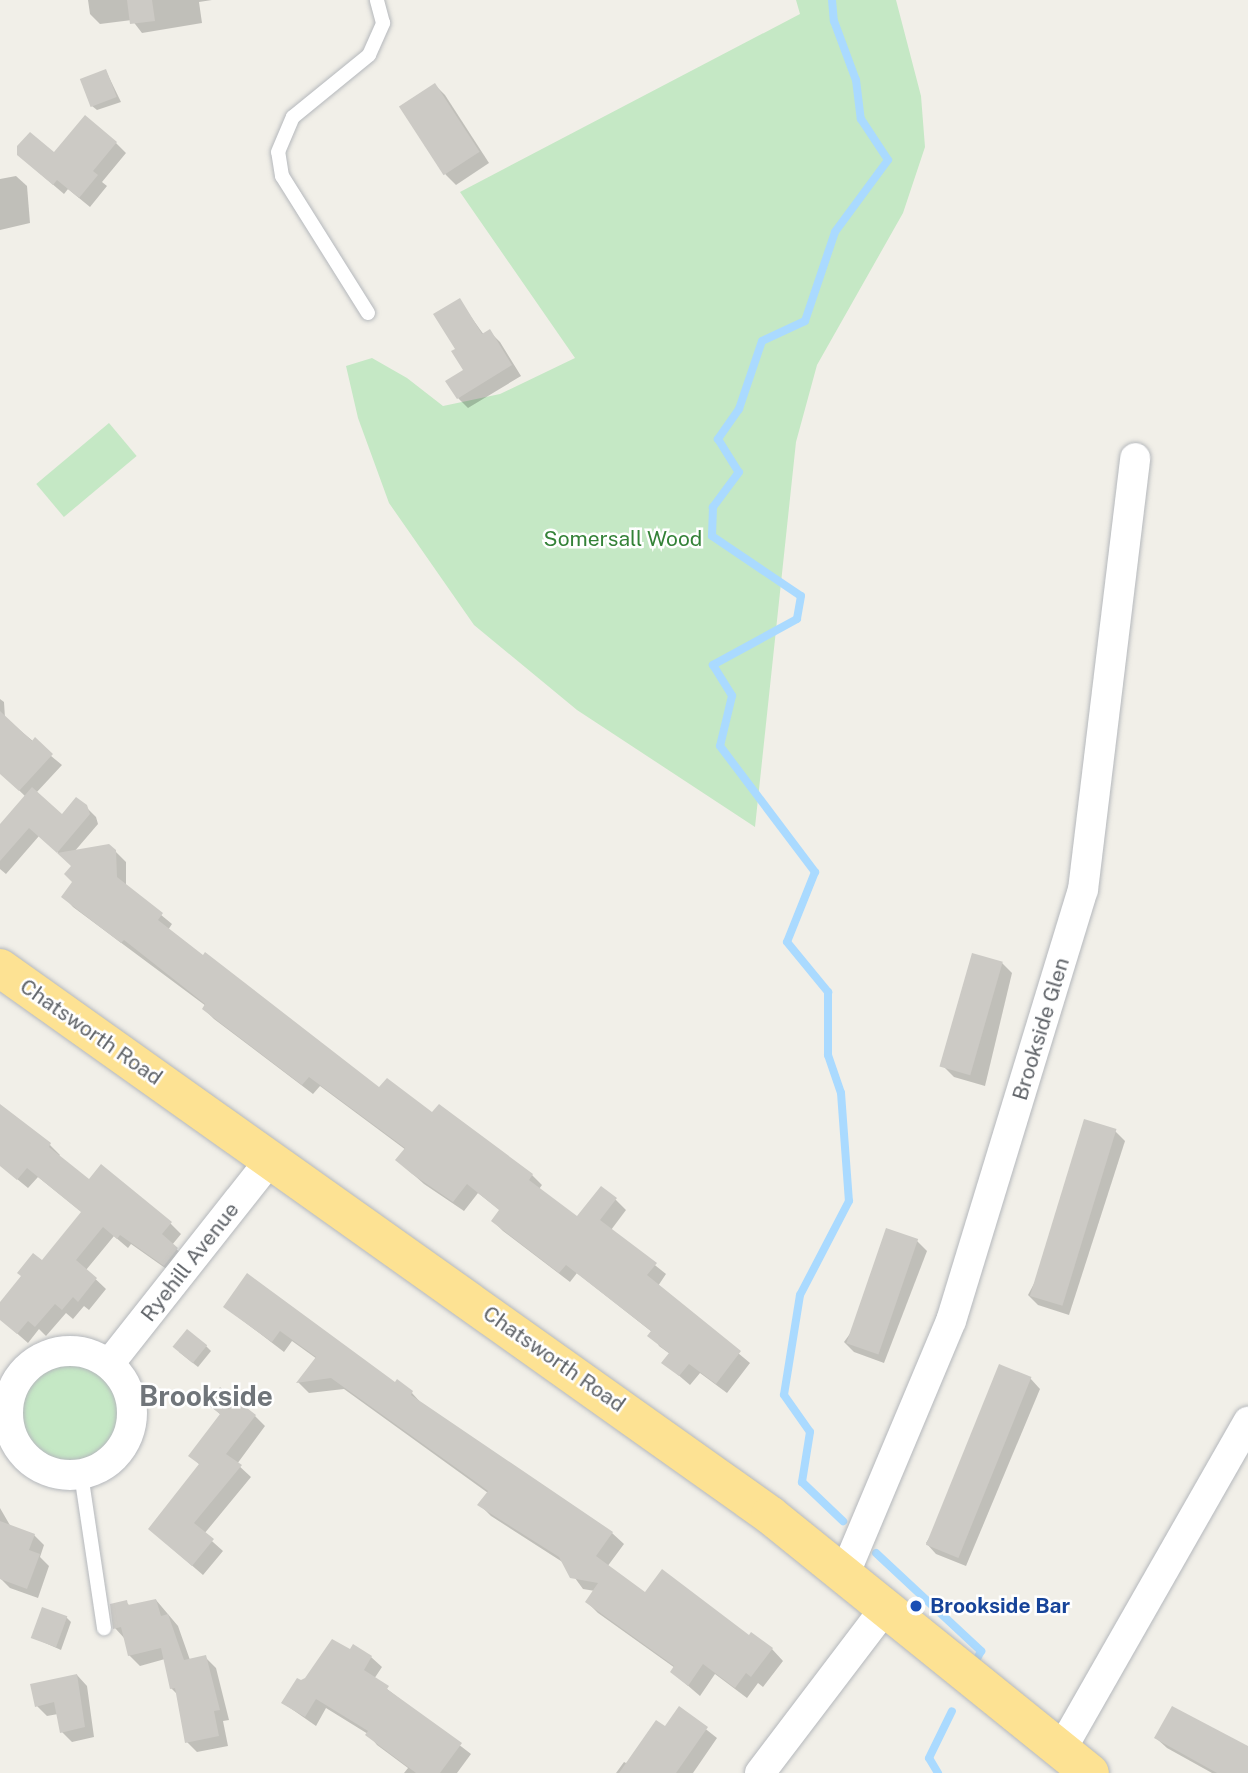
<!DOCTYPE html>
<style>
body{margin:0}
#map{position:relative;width:1248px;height:1773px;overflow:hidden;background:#f1efe8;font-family:"Public Sans",sans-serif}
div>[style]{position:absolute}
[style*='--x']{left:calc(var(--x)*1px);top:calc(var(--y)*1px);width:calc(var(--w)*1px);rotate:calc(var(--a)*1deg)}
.green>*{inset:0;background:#c5e8c5;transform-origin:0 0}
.round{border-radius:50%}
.shadow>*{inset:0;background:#0003}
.stream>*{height:8px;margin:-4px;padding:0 4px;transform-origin:4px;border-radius:4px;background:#aadaff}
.building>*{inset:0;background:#cccac5;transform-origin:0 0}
.roads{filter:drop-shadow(0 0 2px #b5b8bc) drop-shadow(0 0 2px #b5b8bc)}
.lane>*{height:14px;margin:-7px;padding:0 7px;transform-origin:7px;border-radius:7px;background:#fff}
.street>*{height:30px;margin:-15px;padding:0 15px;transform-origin:15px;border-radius:15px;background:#fff}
.street>.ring{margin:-15px;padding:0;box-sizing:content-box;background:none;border:30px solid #fff;border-radius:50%}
.highway>*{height:38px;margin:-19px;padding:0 19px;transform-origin:19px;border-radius:19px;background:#fde293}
.dots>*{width:19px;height:19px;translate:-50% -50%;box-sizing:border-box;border:4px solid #fff;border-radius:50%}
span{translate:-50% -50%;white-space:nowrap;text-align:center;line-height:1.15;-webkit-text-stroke:5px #fff;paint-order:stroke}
.park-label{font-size:21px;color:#348238}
.street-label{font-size:21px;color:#5f6368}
.transit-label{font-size:21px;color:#164399;font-weight:700}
.left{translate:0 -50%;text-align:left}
.district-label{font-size:28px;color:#70757a;font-weight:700}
</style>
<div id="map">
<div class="green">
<i style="clip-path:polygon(796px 0,896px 0,921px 96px,925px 147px,903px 213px,817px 365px,796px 442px,755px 827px,577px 710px,474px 625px,389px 503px,358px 418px,346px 366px,372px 358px,407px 378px,443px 406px,500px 394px,575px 358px,460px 192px,800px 14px)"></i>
<i style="left:109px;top:423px;width:43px;height:95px;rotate:50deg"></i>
<i class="round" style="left:20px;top:1363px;width:100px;height:100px"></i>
</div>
<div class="shadow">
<i style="clip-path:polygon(88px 0,212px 0,199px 2px,202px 23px,142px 33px,132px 20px,100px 24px,90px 14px)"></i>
<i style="clip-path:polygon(106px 71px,121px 102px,97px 110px,92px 106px)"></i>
<i style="clip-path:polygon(435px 85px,445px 95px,489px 163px,456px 185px,446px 175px,401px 108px)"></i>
<i style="clip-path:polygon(116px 143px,126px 153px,102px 182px,107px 186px,90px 207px,68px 189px,64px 194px,30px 165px,54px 155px)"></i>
<i style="clip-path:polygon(16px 176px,27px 186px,30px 223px,0 230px,0 179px)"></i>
<i style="clip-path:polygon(459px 300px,484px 335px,490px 332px,500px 342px,521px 376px,468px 408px,458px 398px,466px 371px,457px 349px)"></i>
<i style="clip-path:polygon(0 699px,4px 702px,5px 718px,62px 765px,36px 793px,62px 816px,86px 807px,96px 817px,98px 824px,74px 852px,115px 851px,126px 862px,126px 886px,172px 924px,168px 930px,380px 1090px,433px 1115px,439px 1106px,532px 1175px,542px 1185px,539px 1189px,577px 1219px,601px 1188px,616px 1200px,626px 1210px,611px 1230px,666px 1274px,658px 1286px,750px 1363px,727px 1393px,700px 1373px,690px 1385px,663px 1362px,670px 1354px,659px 1346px,652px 1332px,577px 1273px,570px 1282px,503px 1231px,493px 1221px,501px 1211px,478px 1193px,464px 1211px,424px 1184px,397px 1160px,406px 1150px,320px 1086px,313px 1094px,214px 1019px,204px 1009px,206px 1006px,73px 907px,63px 896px,74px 882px,73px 866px,39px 836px,6px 874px,0 869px,0 827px,26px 797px,0 772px)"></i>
<i style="clip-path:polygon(1002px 963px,1012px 973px,985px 1086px,954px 1077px,944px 1067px)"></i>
<i style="clip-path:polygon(0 1108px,50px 1145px,60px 1155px,58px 1157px,89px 1182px,101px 1167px,171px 1224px,181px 1234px,172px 1245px,187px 1259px,175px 1275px,131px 1244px,128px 1248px,114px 1236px,86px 1270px,106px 1289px,89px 1310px,84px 1306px,73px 1319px,66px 1313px,46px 1336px,39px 1329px,28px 1343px,4px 1322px,0 1318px,0 1305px,43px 1262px,83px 1213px,38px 1177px,28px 1188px,0 1165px)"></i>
<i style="clip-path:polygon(1115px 1131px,1125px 1141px,1069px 1315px,1038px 1305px,1028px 1295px)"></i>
<i style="clip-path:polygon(917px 1241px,927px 1251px,884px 1363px,854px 1352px,844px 1342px)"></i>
<i style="clip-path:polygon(247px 1275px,395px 1385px,412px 1393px,423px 1405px,612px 1533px,624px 1544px,607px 1567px,646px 1595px,772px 1649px,783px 1661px,763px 1687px,758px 1683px,747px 1698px,715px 1674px,700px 1696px,672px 1672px,675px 1668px,598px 1613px,587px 1602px,595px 1591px,583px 1589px,564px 1563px,491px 1516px,480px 1505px,488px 1493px,344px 1389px,309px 1393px,298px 1382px,317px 1359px,292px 1341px,284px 1352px,225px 1307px)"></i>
<i style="clip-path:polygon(206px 1346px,211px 1351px,198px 1367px,179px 1352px)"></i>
<i style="clip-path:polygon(1030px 1378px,1040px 1389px,966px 1566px,936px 1554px,926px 1543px)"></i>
<i style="clip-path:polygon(209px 1404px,255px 1416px,265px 1426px,237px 1464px,251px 1477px,204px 1534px,223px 1551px,203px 1575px,161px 1539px,200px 1465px,190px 1455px,221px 1415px)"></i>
<i style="clip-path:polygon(0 1508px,11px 1527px,34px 1535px,44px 1545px,40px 1557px,49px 1566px,38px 1598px,10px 1588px,0 1578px)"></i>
<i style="clip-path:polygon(156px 1600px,178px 1626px,190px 1660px,205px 1657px,216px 1668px,229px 1720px,223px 1721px,228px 1746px,197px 1752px,187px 1742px,178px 1695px,171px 1688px,165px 1659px,140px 1666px,129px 1655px,125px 1639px,115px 1628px,126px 1602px,131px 1607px)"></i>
<i style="clip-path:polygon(66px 1617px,71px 1622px,61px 1650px,34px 1638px)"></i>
<i style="clip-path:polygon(350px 1652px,371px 1657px,382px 1667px,374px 1679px,471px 1754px,457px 1773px,404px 1773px,408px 1768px,377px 1745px,368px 1734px,326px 1708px,316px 1726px,283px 1703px,300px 1682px)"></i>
<i style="clip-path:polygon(77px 1675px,87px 1686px,94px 1737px,72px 1742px,62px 1732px,58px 1714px,47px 1716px,37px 1706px)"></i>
<i style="clip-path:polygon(679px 1708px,717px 1738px,693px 1773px,616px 1773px,624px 1762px,628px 1764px,665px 1728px)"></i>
<i style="clip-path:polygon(1156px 1738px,1248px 1748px,1248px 1773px,1212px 1773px,1167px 1748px)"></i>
</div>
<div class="stream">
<i style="--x:832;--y:0;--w:21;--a:85"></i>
<i style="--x:834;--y:21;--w:63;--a:69.6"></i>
<i style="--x:856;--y:80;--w:39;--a:83"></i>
<i style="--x:861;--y:119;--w:49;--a:56.6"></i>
<i style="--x:888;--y:160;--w:89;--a:126.4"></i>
<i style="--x:835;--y:232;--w:94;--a:108.6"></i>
<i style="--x:805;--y:321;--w:47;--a:155.1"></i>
<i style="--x:762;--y:341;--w:72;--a:108.7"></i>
<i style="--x:739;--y:409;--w:37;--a:125"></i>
<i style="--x:718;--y:439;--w:39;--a:58"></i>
<i style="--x:739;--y:472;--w:44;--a:126.6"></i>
<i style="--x:713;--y:507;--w:29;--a:92"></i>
<i style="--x:712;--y:536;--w:107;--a:34"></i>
<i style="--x:801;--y:596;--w:23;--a:100"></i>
<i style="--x:797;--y:619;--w:96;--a:151.3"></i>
<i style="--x:713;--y:665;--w:36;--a:58"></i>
<i style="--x:732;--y:696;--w:51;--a:103.5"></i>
<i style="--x:720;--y:746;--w:158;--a:53"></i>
<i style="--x:815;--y:872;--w:75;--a:111.8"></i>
<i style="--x:787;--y:942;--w:65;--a:50.6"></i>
<i style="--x:828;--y:992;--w:63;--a:90"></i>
<i style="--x:828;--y:1055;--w:40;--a:71.1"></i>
<i style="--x:841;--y:1093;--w:108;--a:85.8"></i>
<i style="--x:849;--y:1201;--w:106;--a:117.5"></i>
<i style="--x:800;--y:1295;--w:101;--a:99.1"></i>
<i style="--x:784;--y:1395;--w:45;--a:54.9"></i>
<i style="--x:810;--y:1432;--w:51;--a:99.1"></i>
<i style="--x:802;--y:1482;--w:57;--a:43.6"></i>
<i style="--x:876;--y:1553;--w:144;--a:43"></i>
<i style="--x:981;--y:1651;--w:13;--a:117"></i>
<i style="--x:938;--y:1773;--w:17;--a:-121"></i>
<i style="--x:929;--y:1758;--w:52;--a:-63.9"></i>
</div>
<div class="building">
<i style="clip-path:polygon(127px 0,152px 0,155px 21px,130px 24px)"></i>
<i style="left:106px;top:69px;width:30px;height:28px;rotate:69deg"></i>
<i style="left:435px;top:83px;width:82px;height:43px;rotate:57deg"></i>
<i style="clip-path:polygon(85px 115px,117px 142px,93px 171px,98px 175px,79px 198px,57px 180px,53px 185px,17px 155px,17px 146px,30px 132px,54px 152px)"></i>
<i style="clip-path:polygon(460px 298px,482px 334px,490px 329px,512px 365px,457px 399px,445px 381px,463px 370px,451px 351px,455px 349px,433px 314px)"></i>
<i style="clip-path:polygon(0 711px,32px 741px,35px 737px,53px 754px,19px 791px,0 774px)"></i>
<i style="clip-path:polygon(32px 787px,62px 814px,76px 797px,87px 805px,90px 814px,57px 853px,29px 828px,0 861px,0 824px)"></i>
<i style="clip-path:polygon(109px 844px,116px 850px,117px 877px,163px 913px,158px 920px,203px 955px,205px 952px,379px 1087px,387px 1078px,432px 1112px,439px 1104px,533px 1174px,529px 1180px,577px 1216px,601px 1186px,617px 1198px,600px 1220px,657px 1263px,647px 1275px,741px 1351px,716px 1384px,689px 1364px,679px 1376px,661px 1363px,669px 1353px,647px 1336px,651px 1331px,566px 1265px,559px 1273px,491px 1221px,499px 1210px,467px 1184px,453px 1202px,412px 1174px,395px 1160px,405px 1148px,309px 1077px,302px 1085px,202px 1009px,205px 1004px,124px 940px,121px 943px,61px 897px,72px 882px,64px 874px,71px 866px,57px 853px)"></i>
<i style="left:972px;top:953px;width:32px;height:118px;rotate:16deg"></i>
<i style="clip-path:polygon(0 1104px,51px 1143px,49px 1147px,89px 1179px,101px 1164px,172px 1222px,162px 1234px,178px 1248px,164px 1266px,120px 1235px,117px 1239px,103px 1227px,76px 1260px,97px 1278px,78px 1302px,73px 1297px,62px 1310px,55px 1304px,35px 1327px,28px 1321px,17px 1334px,0 1320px,0 1302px,21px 1276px,17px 1273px,33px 1253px,42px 1260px,81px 1212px,27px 1168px,17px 1180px,0 1166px)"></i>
<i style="left:1084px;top:1119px;width:34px;height:185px;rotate:17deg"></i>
<i style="left:886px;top:1228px;width:34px;height:122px;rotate:19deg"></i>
<i style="clip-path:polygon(247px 1273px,395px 1382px,397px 1379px,413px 1391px,411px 1395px,613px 1532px,596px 1556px,645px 1592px,662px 1569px,749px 1635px,751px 1632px,773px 1648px,751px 1677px,746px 1673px,735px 1688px,703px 1664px,688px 1686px,670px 1672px,674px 1666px,585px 1602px,598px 1583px,570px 1578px,559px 1557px,477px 1505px,488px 1491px,480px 1485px,331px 1378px,296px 1383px,316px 1357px,280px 1331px,272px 1342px,223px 1307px)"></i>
<i style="left:187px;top:1329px;width:26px;height:23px;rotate:39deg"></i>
<i style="left:999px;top:1364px;width:35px;height:195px;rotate:22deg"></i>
<i style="clip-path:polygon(220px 1387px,256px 1415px,226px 1454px,242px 1465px,194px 1523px,214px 1539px,192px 1566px,148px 1529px,199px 1464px,188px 1456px,220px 1414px,207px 1404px)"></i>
<i style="clip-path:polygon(0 1521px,35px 1534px,29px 1550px,40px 1554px,27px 1589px,0 1579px)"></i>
<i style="clip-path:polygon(156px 1599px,161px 1616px,168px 1614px,184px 1660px,206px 1655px,220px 1710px,214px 1711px,219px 1736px,185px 1743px,175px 1688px,170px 1689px,161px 1648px,128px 1656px,121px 1627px,113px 1629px,110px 1604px,127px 1600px,128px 1605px)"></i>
<i style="left:42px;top:1607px;width:27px;height:33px;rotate:20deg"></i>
<i style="clip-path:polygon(332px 1639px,350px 1649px,353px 1644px,372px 1656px,364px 1670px,389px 1686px,387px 1689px,462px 1743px,440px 1773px,416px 1773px,365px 1735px,368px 1731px,316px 1699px,305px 1717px,281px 1703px,297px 1678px,301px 1680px,305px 1678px)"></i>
<i style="clip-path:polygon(77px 1674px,85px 1727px,60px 1733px,54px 1702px,35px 1707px,30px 1684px)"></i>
<i style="clip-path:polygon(679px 1706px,708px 1727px,676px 1773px,619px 1773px,656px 1720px,665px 1726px)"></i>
<i style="clip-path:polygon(1172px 1706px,1248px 1746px,1248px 1773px,1217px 1773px,1154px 1738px)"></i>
</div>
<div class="roads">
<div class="lane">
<i style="--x:368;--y:313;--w:162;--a:-122.1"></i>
<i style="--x:282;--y:176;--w:24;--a:-99"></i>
<i style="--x:278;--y:152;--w:38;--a:-67"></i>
<i style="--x:293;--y:117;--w:98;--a:-39.2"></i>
<i style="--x:369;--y:55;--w:35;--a:-66"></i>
<i style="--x:383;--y:23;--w:24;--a:-105"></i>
<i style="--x:81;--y:1474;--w:156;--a:81.5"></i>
</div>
<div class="street">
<i class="ring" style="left:8px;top:1351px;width:94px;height:94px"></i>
<i style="--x:109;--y:1364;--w:260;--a:-51.7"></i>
<i style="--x:845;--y:1573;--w:273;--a:-67.2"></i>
<i style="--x:951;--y:1321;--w:451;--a:-73"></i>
<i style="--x:1083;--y:890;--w:435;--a:-83.1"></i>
<i style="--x:1061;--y:1750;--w:378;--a:-60.3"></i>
<i style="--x:760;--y:1773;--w:208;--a:-52.8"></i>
</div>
<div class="highway">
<i style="--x:0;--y:968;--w:945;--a:35.39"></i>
<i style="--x:770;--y:1515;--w:411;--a:38.9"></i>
</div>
</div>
<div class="dots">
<i style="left:916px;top:1606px;background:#1a4fb4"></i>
</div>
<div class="park-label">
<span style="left:623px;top:539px">Somersall Wood</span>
</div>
<div class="street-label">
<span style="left:1041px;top:1029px;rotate:-73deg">Brookside Glen</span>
<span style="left:91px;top:1032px;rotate:35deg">Chatsworth Road</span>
<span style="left:190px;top:1262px;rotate:-52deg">Ryehill Avenue</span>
<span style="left:554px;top:1359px;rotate:35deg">Chatsworth Road</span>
</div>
<div class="transit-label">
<span class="left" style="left:930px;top:1606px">Brookside Bar</span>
</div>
<div class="district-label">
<span style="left:206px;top:1396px">Brookside</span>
</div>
</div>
